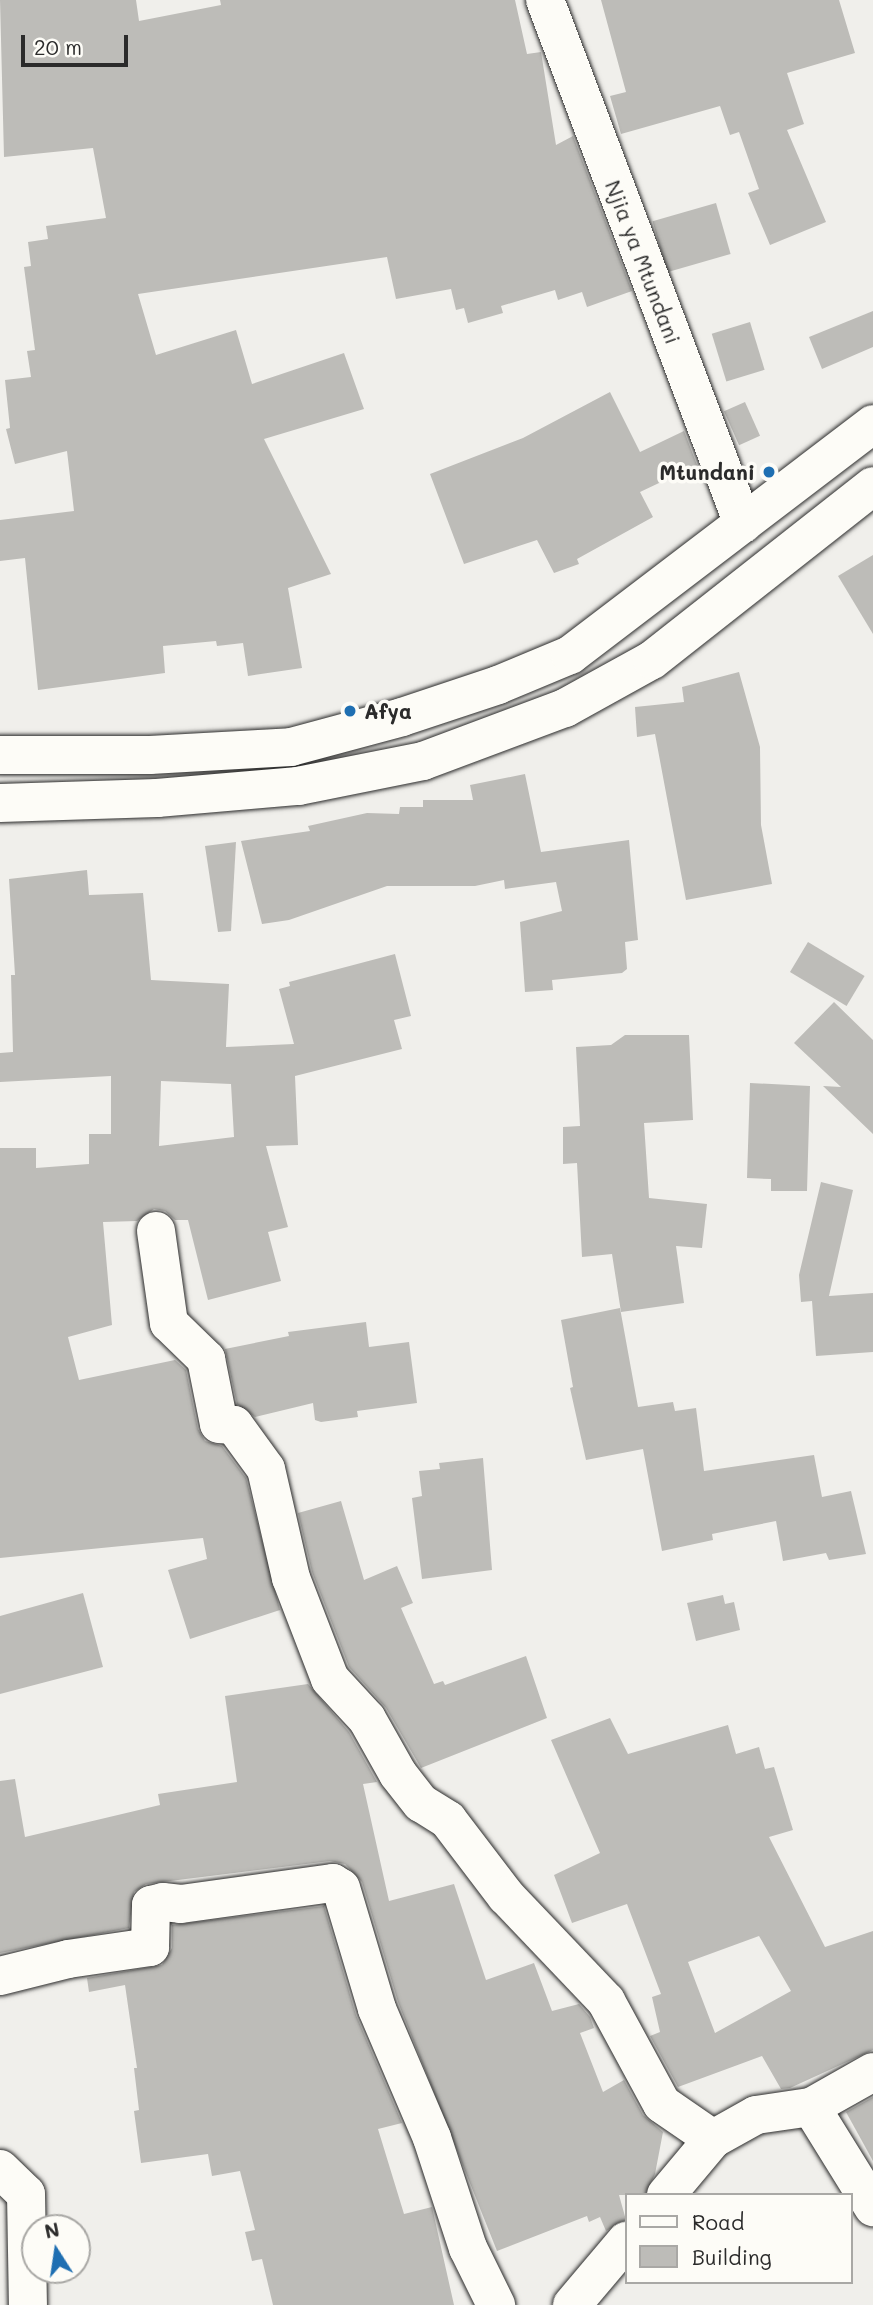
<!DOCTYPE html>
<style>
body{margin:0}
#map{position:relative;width:873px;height:2305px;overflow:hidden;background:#f0efeb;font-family:Mali,sans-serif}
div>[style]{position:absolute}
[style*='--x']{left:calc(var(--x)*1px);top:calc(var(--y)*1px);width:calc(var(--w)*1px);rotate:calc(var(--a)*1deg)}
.building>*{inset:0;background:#bdbcb8;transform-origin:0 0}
.roads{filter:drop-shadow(0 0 2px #2b2b2b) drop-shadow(0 0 2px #2b2b2b)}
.street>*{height:38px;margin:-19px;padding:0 19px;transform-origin:19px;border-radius:19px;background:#fdfcf7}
.primary>*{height:38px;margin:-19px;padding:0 19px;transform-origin:19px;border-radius:19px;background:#fdfcf7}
.dots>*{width:19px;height:19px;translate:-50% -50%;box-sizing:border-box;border:4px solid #fdfcf7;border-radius:50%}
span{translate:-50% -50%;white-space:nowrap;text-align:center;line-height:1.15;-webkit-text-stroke:7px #fdfcf7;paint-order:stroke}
.street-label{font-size:21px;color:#2b2b2b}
.poi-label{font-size:21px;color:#2b2b2b;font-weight:700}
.right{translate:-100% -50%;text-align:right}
.left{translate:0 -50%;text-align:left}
.legend{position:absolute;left:625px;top:2193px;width:228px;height:91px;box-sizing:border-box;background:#fdfcf7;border:2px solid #a9a8a5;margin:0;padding:9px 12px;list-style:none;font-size:21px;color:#2b2b2b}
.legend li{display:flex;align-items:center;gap:14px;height:35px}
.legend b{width:35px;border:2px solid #a9a8a5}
.north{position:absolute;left:21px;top:2214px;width:70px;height:70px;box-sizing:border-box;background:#fdfcf7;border:2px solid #a9a8a5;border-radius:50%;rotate:348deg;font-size:19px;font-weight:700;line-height:28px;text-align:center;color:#2b2b2b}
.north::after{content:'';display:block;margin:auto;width:24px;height:32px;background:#1f6fb2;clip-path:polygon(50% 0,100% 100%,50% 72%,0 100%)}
.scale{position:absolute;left:21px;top:35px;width:107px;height:32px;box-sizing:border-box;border:4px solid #2b2b2b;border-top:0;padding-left:9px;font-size:21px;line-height:24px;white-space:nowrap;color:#2b2b2b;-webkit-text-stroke:5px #fdfcf7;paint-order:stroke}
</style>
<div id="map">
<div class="building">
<i style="clip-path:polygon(0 0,136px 0,139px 21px,221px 5px,220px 0,515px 0,527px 54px,541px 52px,556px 145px,573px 136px,632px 291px,587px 307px,582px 292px,558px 300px,555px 290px,501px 306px,503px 313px,468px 323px,464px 308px,456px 310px,451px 289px,396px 299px,387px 257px,138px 294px,156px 355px,236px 330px,252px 384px,344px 353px,364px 409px,264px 439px,331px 574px,288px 588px,302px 668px,248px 676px,243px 643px,217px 646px,216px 641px,163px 646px,165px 673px,38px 690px,25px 558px,0 561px,0 520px,74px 511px,67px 451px,15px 464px,6px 429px,10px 428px,5px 380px,31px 377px,27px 351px,35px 350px,24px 267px,31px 266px,28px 242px,48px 239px,46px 226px,106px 218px,93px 148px,4px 157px)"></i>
<i style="clip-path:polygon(601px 0,839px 0,855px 53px,787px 73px,804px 124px,787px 130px,826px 222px,770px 245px,748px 193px,759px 189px,739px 132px,730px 135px,720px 106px,621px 134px,610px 96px,626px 92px)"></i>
<i style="left:716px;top:203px;width:53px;height:66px;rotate:74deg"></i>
<i style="clip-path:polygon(873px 311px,873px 347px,822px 369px,809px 337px)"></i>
<i style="left:750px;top:322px;width:50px;height:40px;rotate:73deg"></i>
<i style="clip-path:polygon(610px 392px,640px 452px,684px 431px,697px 465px,640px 492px,653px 517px,577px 559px,579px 564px,554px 573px,537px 540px,464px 564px,430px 474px,523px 438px)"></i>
<i style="left:745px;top:402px;width:37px;height:23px;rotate:66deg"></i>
<i style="clip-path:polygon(873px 555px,873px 634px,838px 576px)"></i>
<i style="clip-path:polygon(739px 672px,760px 747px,761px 825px,772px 884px,686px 900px,655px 734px,637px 737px,635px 707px,684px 702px,682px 687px)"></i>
<i style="clip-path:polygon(525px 774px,541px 852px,629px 840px,638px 940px,625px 942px,627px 969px,622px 973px,552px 980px,553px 990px,525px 992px,520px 922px,562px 911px,556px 882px,505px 889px,504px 880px,475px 886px,387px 886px,289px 920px,262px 924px,241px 841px,310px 831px,308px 826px,367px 813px,399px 814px,400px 807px,423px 807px,423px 800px,473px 800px,470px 785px)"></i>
<i style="clip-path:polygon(236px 842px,231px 931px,218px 932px,205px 846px)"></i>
<i style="clip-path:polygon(evenodd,87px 870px,89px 895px,143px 893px,151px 980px,229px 984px,226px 1047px,294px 1044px,279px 989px,290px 986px,289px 982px,395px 954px,411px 1016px,394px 1020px,402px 1049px,295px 1076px,298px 1145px,266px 1146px,288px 1227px,268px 1232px,281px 1281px,208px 1300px,188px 1220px,175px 1220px,165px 1211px,154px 1209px,137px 1221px,103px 1222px,112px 1325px,68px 1337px,79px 1380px,175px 1360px,186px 1370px,198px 1429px,205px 1441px,222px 1446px,246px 1478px,280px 1610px,190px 1639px,168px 1570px,207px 1559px,203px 1538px,0 1558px,0 1148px,36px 1148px,36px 1168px,89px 1164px,89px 1134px,111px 1134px,111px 1076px,0 1082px,0 1053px,13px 1052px,11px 975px,15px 975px,9px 879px,87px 870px,161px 1081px,231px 1084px,234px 1137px,159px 1146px,161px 1081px)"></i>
<i style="left:808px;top:942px;width:66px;height:35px;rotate:31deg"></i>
<i style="clip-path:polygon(834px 1002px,873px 1040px,873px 1134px,823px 1086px,841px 1087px,794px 1043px)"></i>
<i style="clip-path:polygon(625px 1035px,689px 1035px,693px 1120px,644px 1123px,649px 1198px,707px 1204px,702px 1248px,676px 1246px,684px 1303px,621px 1312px,612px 1254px,582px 1257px,577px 1163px,563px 1164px,563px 1127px,580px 1126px,576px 1047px,611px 1045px)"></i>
<i style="clip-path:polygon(750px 1083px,810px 1086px,807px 1191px,771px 1191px,771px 1179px,747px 1178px)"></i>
<i style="clip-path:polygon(821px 1182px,853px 1190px,829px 1296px,873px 1293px,873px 1352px,816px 1356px,812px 1301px,801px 1302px,799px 1275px)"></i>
<i style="clip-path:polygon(620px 1308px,638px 1407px,673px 1402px,675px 1411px,696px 1408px,704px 1471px,814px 1455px,822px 1497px,851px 1491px,866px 1554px,829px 1560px,826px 1553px,783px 1561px,776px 1521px,712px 1534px,713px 1540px,662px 1551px,643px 1449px,586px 1460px,570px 1388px,573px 1387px,561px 1320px)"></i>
<i style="clip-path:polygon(366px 1322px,369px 1347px,409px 1342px,417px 1403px,357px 1411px,358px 1417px,321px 1422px,315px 1420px,313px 1403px,255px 1417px,237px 1404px,225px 1349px,289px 1336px,288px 1332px)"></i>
<i style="clip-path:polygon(483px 1458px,492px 1570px,422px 1579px,412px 1498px,422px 1496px,419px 1471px,440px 1469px,439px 1463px)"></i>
<i style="clip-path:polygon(341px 1501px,364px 1580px,397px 1566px,413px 1603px,401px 1608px,434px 1684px,443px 1681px,445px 1685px,526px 1656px,547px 1718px,421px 1768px,386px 1708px,349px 1667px,312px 1572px,298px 1513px)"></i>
<i style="clip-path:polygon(83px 1593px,103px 1667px,0 1694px,0 1616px)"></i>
<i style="clip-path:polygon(723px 1595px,725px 1604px,734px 1602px,740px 1630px,696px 1641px,687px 1603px)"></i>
<i style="clip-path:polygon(308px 1684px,349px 1732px,377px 1782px,363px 1784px,389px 1901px,454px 1884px,486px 1980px,534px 1963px,552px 2011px,579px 2004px,590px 2017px,594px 2028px,580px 2033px,603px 2092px,624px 2080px,643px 2115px,663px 2132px,655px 2174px,645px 2195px,619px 2195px,626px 2220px,606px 2231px,600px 2217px,589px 2222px,587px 2216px,497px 2251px,398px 2002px,362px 1882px,345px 1864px,330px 1861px,146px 1884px,134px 1892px,129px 1928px,0 1953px,0 1781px,15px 1779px,25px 1837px,160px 1805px,158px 1794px,237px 1782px,225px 1696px)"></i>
<i style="clip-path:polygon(evenodd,610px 1718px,628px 1754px,728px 1725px,736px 1754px,759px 1747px,765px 1769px,774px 1767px,793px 1830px,769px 1837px,825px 1947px,873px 1931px,873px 2050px,790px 2088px,781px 2089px,762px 2056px,678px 2087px,650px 2036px,660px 2032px,652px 1997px,661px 1994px,627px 1904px,572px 1923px,554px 1875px,600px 1853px,551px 1740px,610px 1718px,759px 1936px,791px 1991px,715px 2033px,688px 1962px,759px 1936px)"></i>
<i style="clip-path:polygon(324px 1906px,356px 2015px,402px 2123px,378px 2129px,404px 2214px,432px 2207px,454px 2305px,273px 2305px,262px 2259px,252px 2261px,245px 2232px,255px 2230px,240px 2171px,212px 2176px,208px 2154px,141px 2163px,134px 2111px,139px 2110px,134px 2068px,137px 2068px,125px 1985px,89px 1992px,87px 1978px,162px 1965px,172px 1948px,172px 1925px)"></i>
<i style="clip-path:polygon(873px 2097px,873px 2161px,846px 2112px)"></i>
</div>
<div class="roads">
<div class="street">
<i style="--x:545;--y:0;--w:560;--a:69.3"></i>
<i style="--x:156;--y:1231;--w:93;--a:82"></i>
<i style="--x:169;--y:1323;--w:52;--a:44.2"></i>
<i style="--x:206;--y:1359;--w:66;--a:78.7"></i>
<i style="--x:219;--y:1424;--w:15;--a:4"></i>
<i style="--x:234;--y:1425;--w:54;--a:54"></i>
<i style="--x:266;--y:1469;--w:112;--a:77.1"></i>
<i style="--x:291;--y:1578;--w:108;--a:68.9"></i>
<i style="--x:330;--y:1679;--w:54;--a:47.2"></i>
<i style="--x:367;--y:1719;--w:63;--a:60.6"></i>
<i style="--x:398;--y:1774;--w:37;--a:52"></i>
<i style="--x:421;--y:1803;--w:32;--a:32"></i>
<i style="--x:448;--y:1820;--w:96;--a:52.7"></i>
<i style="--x:506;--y:1896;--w:145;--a:46.4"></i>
<i style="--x:606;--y:2001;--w:117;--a:61.5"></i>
<i style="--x:662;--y:2104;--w:62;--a:34.5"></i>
<i style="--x:0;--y:1976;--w:70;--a:-14"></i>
<i style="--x:68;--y:1959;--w:83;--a:-8.3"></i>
<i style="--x:150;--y:1947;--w:42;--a:-88.6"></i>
<i style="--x:151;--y:1905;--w:12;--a:-14"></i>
<i style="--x:163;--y:1902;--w:18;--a:6"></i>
<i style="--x:181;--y:1904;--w:153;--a:-7.9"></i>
<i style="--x:333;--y:1883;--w:9;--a:32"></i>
<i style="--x:341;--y:1888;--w:126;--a:73.4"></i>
<i style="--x:377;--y:2009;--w:140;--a:66.9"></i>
<i style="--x:432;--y:2138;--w:116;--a:71.9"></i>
<i style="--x:468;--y:2248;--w:64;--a:63.8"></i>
<i style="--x:811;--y:2107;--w:118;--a:58.2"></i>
<i style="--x:0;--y:2169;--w:36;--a:44"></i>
<i style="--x:26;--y:2194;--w:111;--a:89"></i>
<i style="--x:666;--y:2195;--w:73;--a:-50"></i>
<i style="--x:713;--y:2139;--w:49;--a:-29.2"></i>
<i style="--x:756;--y:2115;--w:56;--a:-8.3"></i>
<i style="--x:811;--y:2107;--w:71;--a:-29.4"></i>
<i style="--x:572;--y:2305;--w:84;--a:-49.8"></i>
</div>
<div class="primary">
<i style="--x:0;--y:755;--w:150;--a:0"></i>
<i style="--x:150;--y:755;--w:141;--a:-3.2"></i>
<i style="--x:291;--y:747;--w:115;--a:-15.1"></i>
<i style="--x:402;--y:717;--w:101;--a:-18.4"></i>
<i style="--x:498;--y:685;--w:78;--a:-22.6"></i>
<i style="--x:570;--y:655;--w:381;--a:-37.3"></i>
<i style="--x:0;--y:803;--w:157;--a:-1.8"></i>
<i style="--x:157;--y:798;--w:142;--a:-4.9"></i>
<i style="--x:298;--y:786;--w:127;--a:-11.3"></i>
<i style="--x:423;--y:761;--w:152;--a:-20.5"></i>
<i style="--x:565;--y:708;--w:99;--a:-28.9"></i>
<i style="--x:652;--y:660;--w:281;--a:-38.2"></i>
</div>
</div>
<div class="dots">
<i style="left:769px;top:472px;background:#1f6fb2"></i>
<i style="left:350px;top:711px;background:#1f6fb2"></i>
</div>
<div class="street-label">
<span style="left:643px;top:262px;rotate:69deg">Njia ya Mtundani</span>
</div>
<div class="poi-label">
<span class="right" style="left:755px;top:472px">Mtundani</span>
<span class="left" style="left:364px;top:711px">Afya</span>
</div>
<ul class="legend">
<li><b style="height:9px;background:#fdfcf7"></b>Road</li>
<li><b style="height:19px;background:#bdbcb8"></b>Building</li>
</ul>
<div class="north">N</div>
<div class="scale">20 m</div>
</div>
